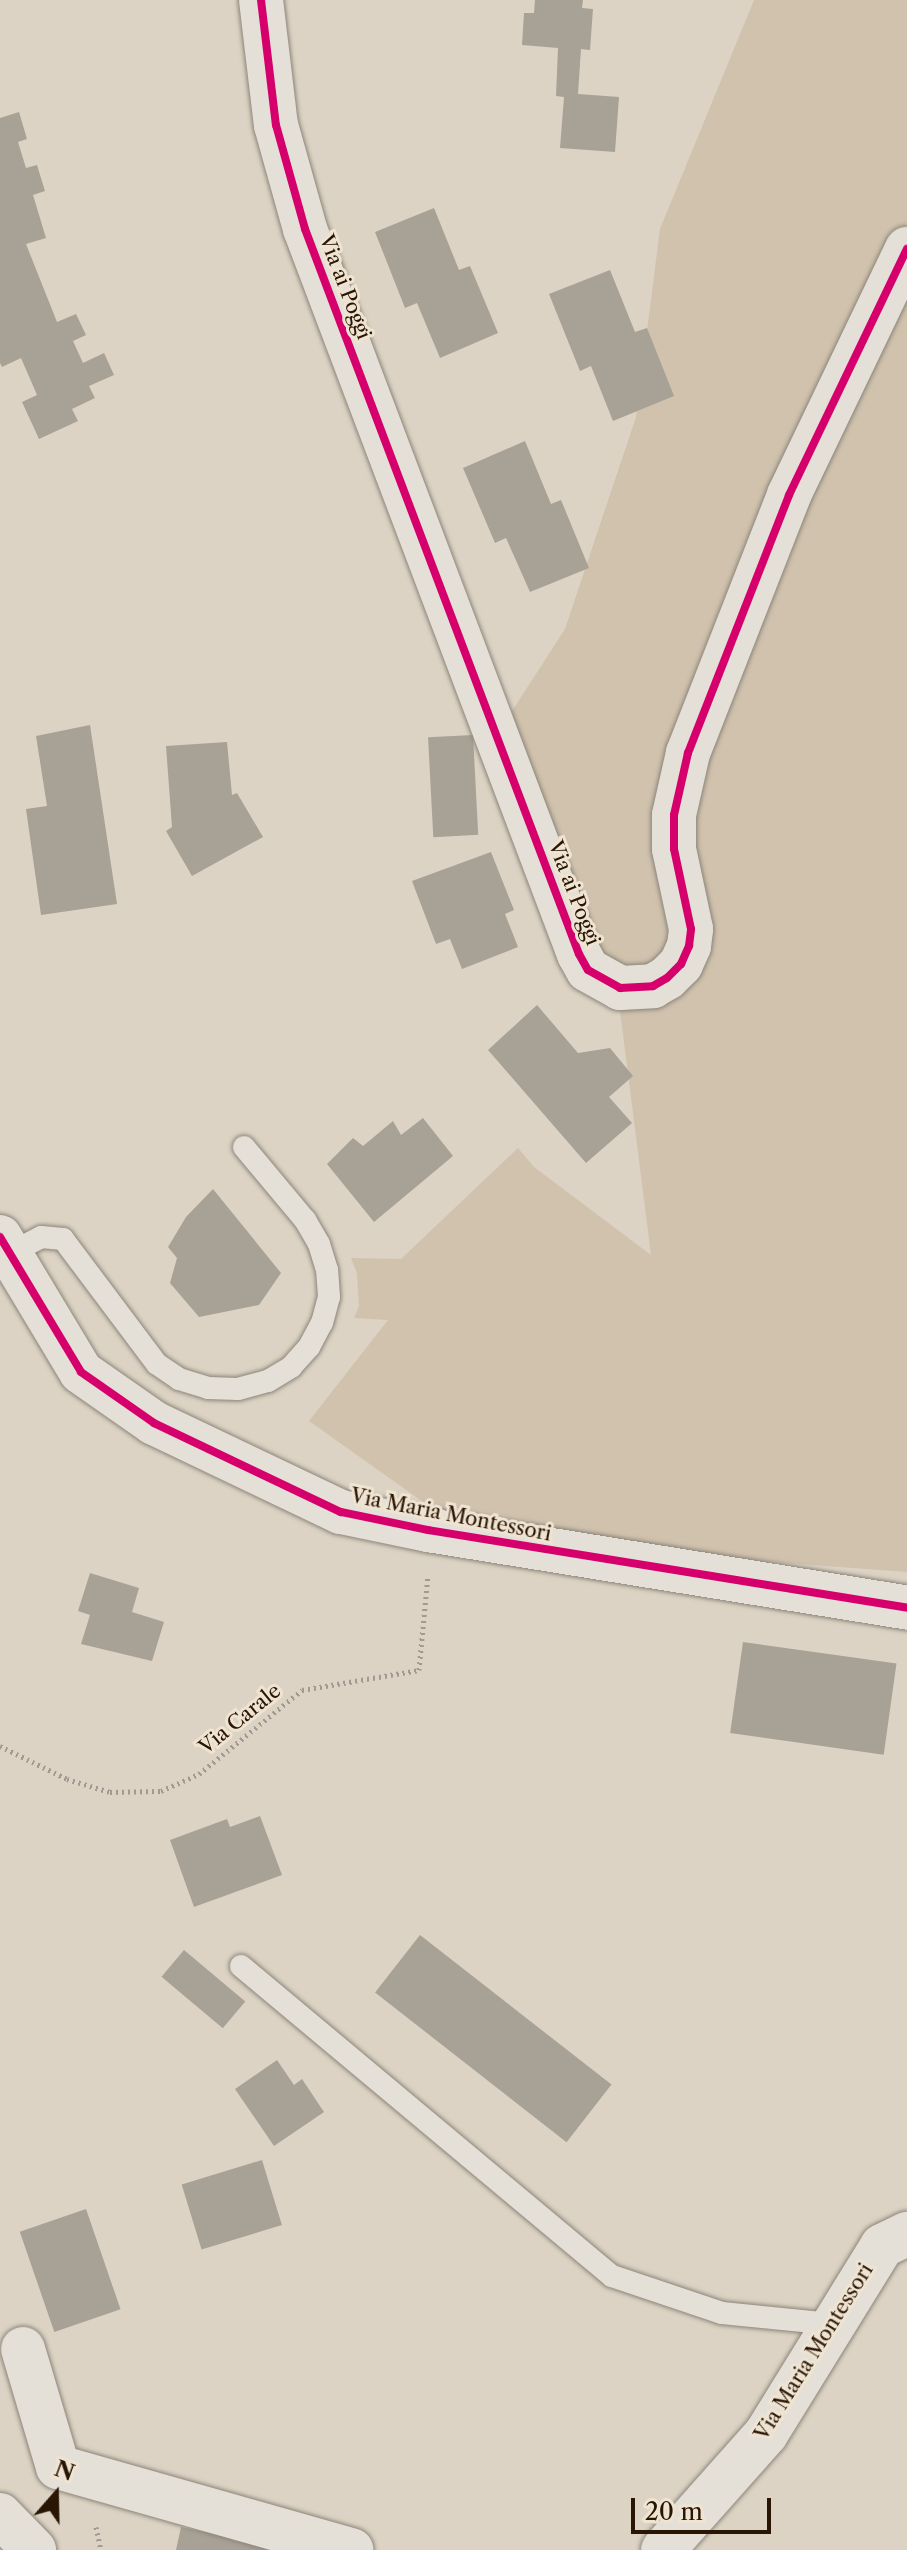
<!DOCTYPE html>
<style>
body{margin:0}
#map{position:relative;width:907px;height:2550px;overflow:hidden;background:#dcd3c4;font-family:"Libre Caslon Text",serif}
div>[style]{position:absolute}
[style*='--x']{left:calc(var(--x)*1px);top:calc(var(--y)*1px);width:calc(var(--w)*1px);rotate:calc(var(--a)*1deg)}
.green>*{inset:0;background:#d0c2ad}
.building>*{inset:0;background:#a8a196;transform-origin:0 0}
.path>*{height:5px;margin-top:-2.5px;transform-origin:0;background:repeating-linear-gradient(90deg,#a09a93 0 2px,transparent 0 6px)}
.roads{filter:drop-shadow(0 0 2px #8c857a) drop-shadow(0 0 2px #8c857a)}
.lane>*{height:22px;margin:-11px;padding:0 11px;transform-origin:11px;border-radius:11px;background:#e4e0d8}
.street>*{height:44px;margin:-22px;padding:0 22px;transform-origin:22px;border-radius:22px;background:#e4e0d8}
.cycleway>*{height:8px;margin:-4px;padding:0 4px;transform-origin:4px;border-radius:4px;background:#d6006c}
span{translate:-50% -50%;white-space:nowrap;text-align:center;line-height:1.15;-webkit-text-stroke:6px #efe4d2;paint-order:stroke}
.street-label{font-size:20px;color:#291504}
.north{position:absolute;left:16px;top:2454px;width:80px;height:80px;-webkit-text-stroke:6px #efe4d2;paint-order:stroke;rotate:20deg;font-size:22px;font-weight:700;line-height:32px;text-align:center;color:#291504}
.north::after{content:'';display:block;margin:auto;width:28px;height:36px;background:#291504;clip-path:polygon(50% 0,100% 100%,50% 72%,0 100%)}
.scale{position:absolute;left:631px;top:2498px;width:140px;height:36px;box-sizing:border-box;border:4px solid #291504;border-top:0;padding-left:10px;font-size:24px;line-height:28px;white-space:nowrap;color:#291504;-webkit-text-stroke:6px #efe4d2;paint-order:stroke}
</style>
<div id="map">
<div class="green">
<i style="clip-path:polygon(754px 0,907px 0,907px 1572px,635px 1552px,450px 1521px,309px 1421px,388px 1320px,354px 1318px,359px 1306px,357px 1273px,351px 1258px,401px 1259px,518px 1148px,534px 1167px,651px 1255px,617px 987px,483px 756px,565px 629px,636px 417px,660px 229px)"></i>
</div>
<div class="building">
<i style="clip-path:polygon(535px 0,583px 0,582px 8px,593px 9px,590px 50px,581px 49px,578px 94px,619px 97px,615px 152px,560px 148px,564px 97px,556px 96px,558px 48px,522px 45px,524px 13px,534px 13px)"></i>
<i style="clip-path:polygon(19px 112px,27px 139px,18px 142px,26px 168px,37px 165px,45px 191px,33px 195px,46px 238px,26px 244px,57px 322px,76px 314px,86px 335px,73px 341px,83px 363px,104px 353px,114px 375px,89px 386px,95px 398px,72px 409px,78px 421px,39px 439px,22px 402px,37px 395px,21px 358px,2px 367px,0 363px,0 118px)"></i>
<i style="clip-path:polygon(434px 208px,459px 270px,470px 266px,498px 333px,440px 358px,417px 303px,405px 308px,375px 232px)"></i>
<i style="clip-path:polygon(610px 270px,635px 332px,647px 328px,674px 396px,613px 421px,591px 366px,580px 371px,549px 294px)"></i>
<i style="clip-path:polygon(525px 441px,551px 504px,561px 500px,589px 568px,530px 592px,506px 538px,495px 543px,463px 468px)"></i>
<i style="clip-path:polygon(90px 725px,117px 904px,41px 915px,26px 809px,47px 806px,36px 736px)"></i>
<i style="left:473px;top:735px;width:100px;height:45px;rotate:87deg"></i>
<i style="clip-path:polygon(227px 742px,232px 795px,237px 793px,263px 837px,192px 876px,166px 831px,172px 827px,166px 746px)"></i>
<i style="clip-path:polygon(491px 852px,514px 910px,505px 914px,518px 947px,462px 969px,450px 939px,436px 944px,412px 881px)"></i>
<i style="clip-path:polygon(537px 1005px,578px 1053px,610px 1048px,633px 1076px,609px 1097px,632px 1123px,586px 1163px,488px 1050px)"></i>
<i style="clip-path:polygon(423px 1118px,453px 1156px,374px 1222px,327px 1164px,353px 1138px,363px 1146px,393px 1121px,401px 1135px)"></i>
<i style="clip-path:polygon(213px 1189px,281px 1273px,259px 1305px,199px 1317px,170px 1283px,177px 1258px,168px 1247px,186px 1217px)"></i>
<i style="clip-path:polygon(90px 1573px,139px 1588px,132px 1612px,164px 1622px,152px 1661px,81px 1644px,90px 1615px,78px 1611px)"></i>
<i style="left:743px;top:1642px;width:155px;height:92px;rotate:8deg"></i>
<i style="clip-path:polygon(260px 1816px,282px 1875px,194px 1907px,170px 1840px,227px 1819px,230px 1827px)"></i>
<i style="left:420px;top:1935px;width:243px;height:73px;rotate:38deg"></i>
<i style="left:184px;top:1950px;width:80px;height:35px;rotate:40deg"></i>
<i style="clip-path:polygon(277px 2060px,294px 2085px,302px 2079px,324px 2112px,274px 2146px,235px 2089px)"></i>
<i style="left:262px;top:2160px;width:68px;height:84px;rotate:73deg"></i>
<i style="left:86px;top:2209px;width:106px;height:70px;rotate:71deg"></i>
<i style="clip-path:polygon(181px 2527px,273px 2546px,273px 2550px,176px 2550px)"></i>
</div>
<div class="path">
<i style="--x:0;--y:1746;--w:75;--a:26.2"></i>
<i style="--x:67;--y:1779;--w:45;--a:16.8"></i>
<i style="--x:110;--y:1792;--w:51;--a:-1.1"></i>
<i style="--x:161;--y:1791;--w:42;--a:-24.1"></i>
<i style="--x:199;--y:1774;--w:133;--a:-39.2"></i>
<i style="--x:302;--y:1690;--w:119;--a:-9.7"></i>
<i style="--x:419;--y:1670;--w:95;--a:-84.6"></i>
<i style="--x:96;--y:2527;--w:24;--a:78"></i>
</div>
<div class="roads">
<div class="lane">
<i style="--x:10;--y:1253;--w:35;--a:-27"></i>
<i style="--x:41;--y:1237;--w:22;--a:5"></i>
<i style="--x:63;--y:1239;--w:156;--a:53.1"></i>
<i style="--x:157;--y:1364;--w:27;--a:34"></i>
<i style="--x:179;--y:1379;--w:30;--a:17"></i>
<i style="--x:208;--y:1388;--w:30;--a:2"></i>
<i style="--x:238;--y:1389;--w:31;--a:-15"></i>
<i style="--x:268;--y:1381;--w:27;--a:-31"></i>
<i style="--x:291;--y:1367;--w:27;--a:-48"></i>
<i style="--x:309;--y:1347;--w:27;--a:-62"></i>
<i style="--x:322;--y:1323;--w:27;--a:-75"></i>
<i style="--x:329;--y:1297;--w:27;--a:-94"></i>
<i style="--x:327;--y:1270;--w:27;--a:-107"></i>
<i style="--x:319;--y:1244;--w:28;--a:-120"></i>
<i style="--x:305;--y:1220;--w:95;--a:-129.9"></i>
<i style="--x:241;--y:1966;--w:483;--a:39.9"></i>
<i style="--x:612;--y:2276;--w:116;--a:18.6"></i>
<i style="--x:722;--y:2313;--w:112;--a:5.7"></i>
</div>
<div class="street">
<i style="--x:261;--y:0;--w:126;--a:83.2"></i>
<i style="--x:276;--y:125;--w:108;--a:74.4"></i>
<i style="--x:305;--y:229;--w:775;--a:69.3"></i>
<i style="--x:579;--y:954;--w:18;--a:61"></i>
<i style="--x:588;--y:970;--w:37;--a:29"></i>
<i style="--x:620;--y:988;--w:33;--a:-3"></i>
<i style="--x:653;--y:986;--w:16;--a:-30"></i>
<i style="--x:667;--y:978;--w:20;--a:-45"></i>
<i style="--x:681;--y:964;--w:20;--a:-66"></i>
<i style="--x:689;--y:946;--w:17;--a:-83"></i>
<i style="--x:691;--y:929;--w:82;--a:-102"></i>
<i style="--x:674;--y:849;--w:34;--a:-90"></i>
<i style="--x:674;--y:815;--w:64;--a:-77.3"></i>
<i style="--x:688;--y:753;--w:277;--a:-68.6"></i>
<i style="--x:789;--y:495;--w:273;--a:-64.4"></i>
<i style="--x:0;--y:1237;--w:157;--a:59"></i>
<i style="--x:81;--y:1372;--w:89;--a:34.9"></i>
<i style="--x:154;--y:1423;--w:207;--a:25.5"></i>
<i style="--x:341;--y:1512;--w:89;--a:11.7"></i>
<i style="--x:428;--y:1530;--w:485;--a:9.2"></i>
<i style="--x:23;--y:2349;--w:123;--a:73.5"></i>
<i style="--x:58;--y:2467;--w:305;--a:15.8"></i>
<i style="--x:0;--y:2515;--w:49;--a:45.8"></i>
<i style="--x:663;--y:2550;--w:155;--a:-48.4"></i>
<i style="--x:766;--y:2434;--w:221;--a:-58.3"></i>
<i style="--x:882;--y:2246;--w:28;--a:-26"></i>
</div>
</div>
<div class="cycleway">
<i style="--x:261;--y:0;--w:126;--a:83.2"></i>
<i style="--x:276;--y:125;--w:108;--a:74.4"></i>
<i style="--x:305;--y:229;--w:775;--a:69.3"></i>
<i style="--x:579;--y:954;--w:18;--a:61"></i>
<i style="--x:588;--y:970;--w:37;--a:29"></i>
<i style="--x:620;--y:988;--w:33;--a:-3"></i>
<i style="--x:653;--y:986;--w:16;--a:-30"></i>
<i style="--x:667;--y:978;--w:20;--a:-45"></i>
<i style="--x:681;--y:964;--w:20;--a:-66"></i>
<i style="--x:689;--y:946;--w:17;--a:-83"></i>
<i style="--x:691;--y:929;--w:82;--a:-102"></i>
<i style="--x:674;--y:849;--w:34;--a:-90"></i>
<i style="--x:674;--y:815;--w:64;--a:-77.3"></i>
<i style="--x:688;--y:753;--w:277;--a:-68.6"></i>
<i style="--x:789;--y:495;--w:273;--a:-64.4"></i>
<i style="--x:0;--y:1237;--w:157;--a:59"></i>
<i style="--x:81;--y:1372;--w:89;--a:34.9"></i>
<i style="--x:154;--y:1423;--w:207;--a:25.5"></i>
<i style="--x:341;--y:1512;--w:89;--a:11.7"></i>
<i style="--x:428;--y:1530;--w:485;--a:9.2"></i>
</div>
<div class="street-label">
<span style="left:345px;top:287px;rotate:69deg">Via ai Poggi</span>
<span style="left:574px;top:893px;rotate:69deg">Via ai Poggi</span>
<span style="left:451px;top:1515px;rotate:11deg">Via Maria Montessori</span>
<span style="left:240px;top:1719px;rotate:-39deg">Via Carale</span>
<span style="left:814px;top:2352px;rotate:-58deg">Via Maria Montessori</span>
</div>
<div class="north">N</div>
<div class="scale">20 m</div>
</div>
